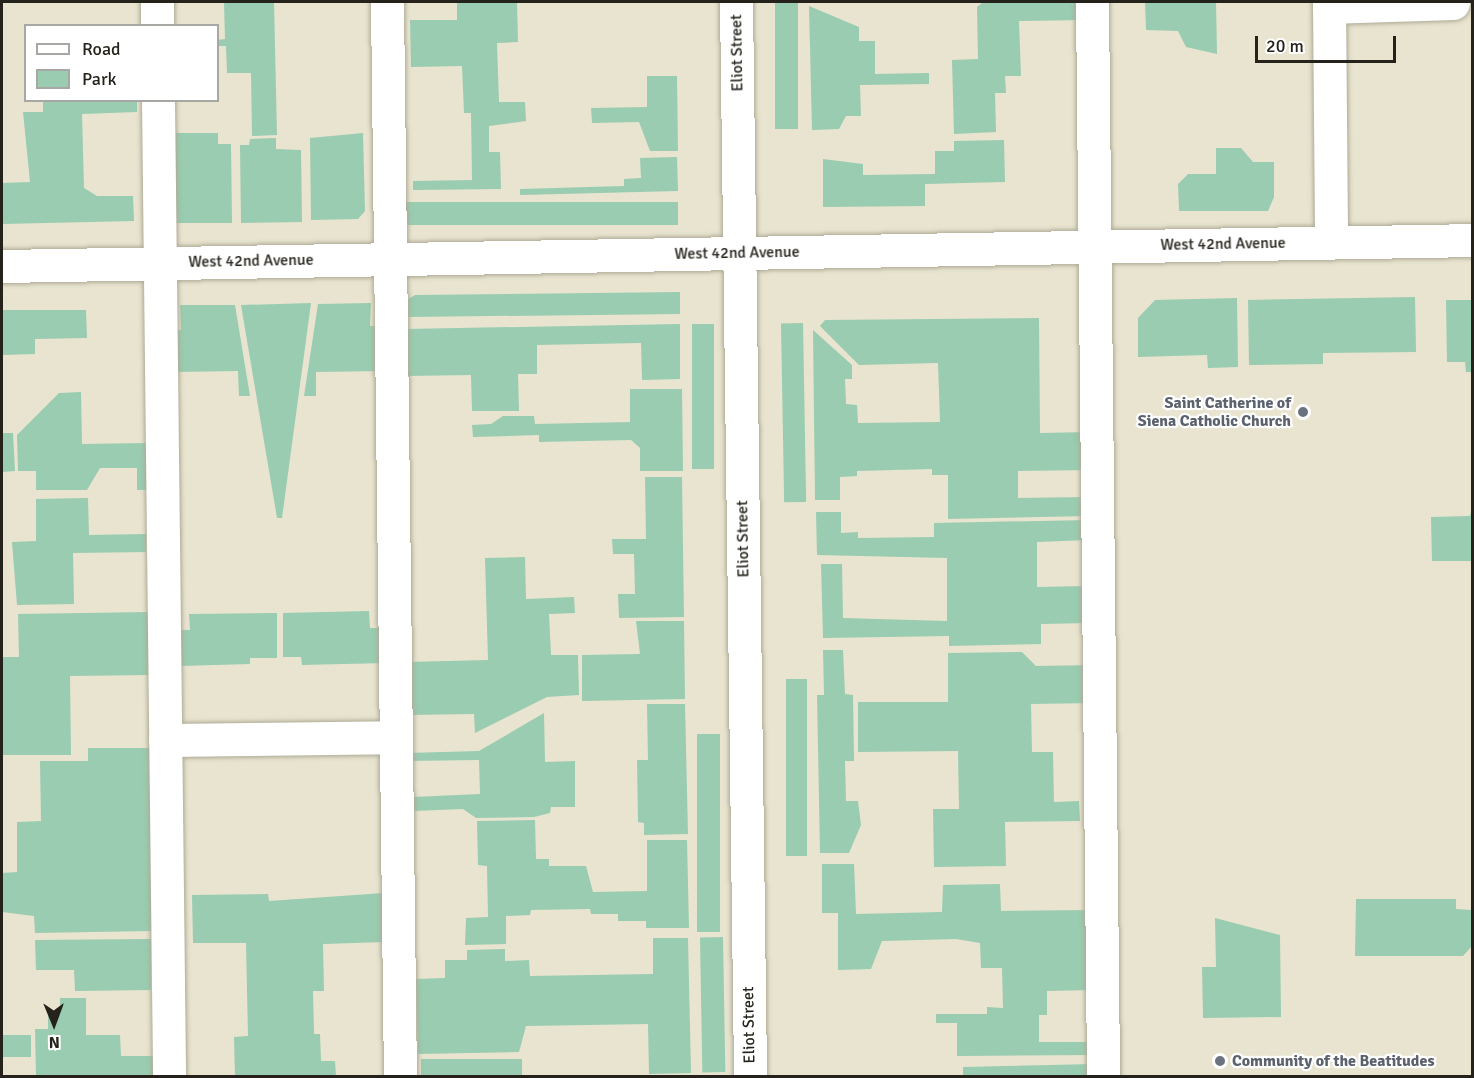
<!DOCTYPE html>
<style>
body{margin:0}
#map{position:relative;width:1474px;height:1078px;overflow:hidden;background:#e8e4cf;font-family:Signika,sans-serif}
div>[style]{position:absolute}
[style*='--x']{left:calc(var(--x)*1px);top:calc(var(--y)*1px);width:calc(var(--w)*1px);rotate:calc(var(--a)*1deg)}
.green>*{inset:0;background:#99ccb0;transform-origin:0 0}
.roads{filter:drop-shadow(0 0 2px #aeaa96) drop-shadow(0 0 2px #aeaa96)}
.minor>*{height:33px;margin:-16.5px;padding:0 16.5px;transform-origin:16.5px;border-radius:16.5px;background:#fff}
.dots>*{width:16px;height:16px;translate:-50% -50%;box-sizing:border-box;border:3px solid #fff;border-radius:50%}
span{translate:-50% -50%;white-space:nowrap;text-align:center;line-height:1.15;-webkit-text-stroke:4.5px #fff;paint-order:stroke}
.street-label{font-size:16px;color:#24221b}
.worship-label{font-size:16px;color:#5b616d;font-weight:700}
.right{translate:-100% -50%;text-align:right}
.left{translate:0 -50%;text-align:left}
.frame{position:absolute;inset:0;border:3px solid #24221b;pointer-events:none}
.legend{position:absolute;left:24px;top:24px;width:195px;height:78px;box-sizing:border-box;background:#fff;border:2px solid #a7a7a4;margin:0;padding:8px 10px;list-style:none;font-size:18px;color:#24221b}
.legend li{display:flex;align-items:center;gap:12px;height:30px}
.legend b{width:30px;border:2px solid #a7a7a4}
.north{position:absolute;left:24px;top:994px;width:60px;height:60px;-webkit-text-stroke:4px #fff;paint-order:stroke;rotate:179deg;font-size:16px;font-weight:700;line-height:24px;text-align:center;color:#24221b}
.north::after{content:'';display:block;margin:auto;width:21px;height:27px;background:#24221b;clip-path:polygon(50% 0,100% 100%,50% 72%,0 100%)}
.scale{position:absolute;left:1255px;top:36px;width:141px;height:27px;box-sizing:border-box;border:3px solid #24221b;border-top:0;padding-left:8px;font-size:18px;line-height:21px;white-space:nowrap;color:#24221b;-webkit-text-stroke:4px #fff;paint-order:stroke}
</style>
<div id="map">
<div class="green">
<i style="clip-path:polygon(224px 2px,274px 2px,277px 135px,252px 136px,251px 73px,227px 73px,226px 46px,218px 46px,218px 40px,225px 39px)"></i>
<i style="clip-path:polygon(457px 2px,517px 2px,518px 42px,497px 43px,499px 102px,525px 102px,526px 121px,489px 126px,489px 152px,500px 152px,501px 189px,413px 190px,413px 181px,472px 180px,471px 113px,464px 113px,462px 66px,411px 67px,410px 20px,457px 20px)"></i>
<i style="left:775px;top:2px;width:23px;height:127px"></i>
<i style="clip-path:polygon(983px 2px,1085px 2px,1085px 20px,1019px 21px,1021px 76px,1005px 76px,1006px 93px,995px 93px,996px 132px,954px 134px,952px 60px,978px 59px,977px 7px)"></i>
<i style="clip-path:polygon(1145px 2px,1216px 2px,1217px 54px,1186px 47px,1178px 31px,1146px 30px)"></i>
<i style="clip-path:polygon(809px 6px,859px 27px,859px 41px,875px 41px,875px 74px,929px 73px,929px 84px,860px 85px,861px 116px,846px 116px,839px 129px,812px 130px)"></i>
<i style="clip-path:polygon(647px 76px,677px 76px,678px 151px,650px 151px,639px 122px,592px 123px,591px 108px,647px 107px)"></i>
<i style="clip-path:polygon(43px 101px,137px 101px,137px 112px,82px 114px,84px 188px,97px 196px,133px 196px,134px 221px,2px 224px,2px 183px,30px 182px,23px 112px,43px 112px)"></i>
<i style="clip-path:polygon(174px 133px,218px 133px,218px 144px,231px 144px,232px 223px,169px 223px)"></i>
<i style="clip-path:polygon(363px 133px,365px 211px,358px 219px,311px 220px,310px 138px)"></i>
<i style="clip-path:polygon(276px 138px,276px 149px,301px 150px,302px 222px,241px 223px,240px 145px,249px 145px,250px 139px)"></i>
<i style="clip-path:polygon(1004px 140px,1005px 182px,925px 184px,925px 206px,823px 207px,823px 159px,863px 164px,863px 175px,935px 174px,935px 151px,954px 151px,954px 141px)"></i>
<i style="clip-path:polygon(1216px 148px,1241px 148px,1253px 162px,1274px 162px,1274px 197px,1268px 211px,1179px 211px,1178px 184px,1188px 174px,1216px 174px)"></i>
<i style="clip-path:polygon(677px 157px,678px 191px,520px 195px,520px 189px,624px 186px,624px 179px,641px 178px,640px 158px)"></i>
<i style="left:678px;top:202px;width:23px;height:273px;rotate:90deg"></i>
<i style="clip-path:polygon(680px 292px,680px 314px,407px 317px,407px 300px,415px 295px)"></i>
<i style="clip-path:polygon(1415px 297px,1416px 352px,1323px 353px,1323px 364px,1249px 365px,1248px 300px)"></i>
<i style="clip-path:polygon(1237px 298px,1238px 367px,1208px 368px,1207px 355px,1138px 357px,1138px 318px,1155px 300px)"></i>
<i style="clip-path:polygon(1446px 300px,1472px 300px,1472px 372px,1466px 372px,1465px 362px,1447px 362px)"></i>
<i style="clip-path:polygon(311px 303px,282px 518px,277px 518px,241px 305px)"></i>
<i style="clip-path:polygon(371px 303px,370px 326px,380px 326px,381px 371px,316px 372px,316px 396px,304px 396px,318px 304px)"></i>
<i style="clip-path:polygon(180px 305px,235px 305px,250px 396px,239px 396px,238px 371px,175px 372px,173px 330px,181px 330px)"></i>
<i style="clip-path:polygon(2px 310px,86px 310px,87px 338px,35px 339px,35px 354px,2px 355px)"></i>
<i style="clip-path:polygon(1039px 318px,1040px 433px,1090px 432px,1090px 470px,1018px 471px,1018px 498px,1089px 497px,1089px 516px,948px 519px,948px 475px,932px 475px,932px 469px,857px 471px,857px 476px,840px 477px,840px 500px,815px 500px,813px 330px,852px 365px,852px 379px,845px 379px,846px 404px,857px 405px,858px 423px,940px 422px,938px 363px,859px 365px,820px 326px,825px 320px)"></i>
<i style="left:803px;top:323px;width:179px;height:22px;rotate:89deg"></i>
<i style="clip-path:polygon(680px 324px,680px 379px,642px 380px,641px 343px,537px 345px,537px 374px,518px 374px,519px 411px,472px 411px,471px 375px,406px 376px,406px 329px)"></i>
<i style="left:692px;top:324px;width:22px;height:145px"></i>
<i style="clip-path:polygon(630px 389px,682px 389px,683px 471px,640px 471px,640px 448px,631px 440px,539px 442px,539px 435px,473px 437px,472px 425px,491px 424px,503px 416px,534px 416px,535px 424px,630px 422px)"></i>
<i style="clip-path:polygon(81px 392px,82px 444px,149px 443px,150px 490px,137px 490px,137px 468px,100px 468px,87px 490px,36px 490px,36px 471px,18px 471px,17px 435px,59px 393px)"></i>
<i style="clip-path:polygon(2px 433px,13px 433px,15px 471px,2px 472px)"></i>
<i style="clip-path:polygon(645px 477px,682px 477px,684px 617px,619px 618px,618px 594px,635px 594px,634px 554px,613px 554px,612px 539px,646px 539px)"></i>
<i style="clip-path:polygon(88px 498px,89px 535px,146px 534px,146px 552px,73px 553px,74px 604px,17px 605px,12px 542px,36px 541px,36px 499px)"></i>
<i style="clip-path:polygon(1472px 508px,1472px 561px,1432px 561px,1431px 517px,1470px 516px)"></i>
<i style="clip-path:polygon(816px 512px,841px 512px,841px 533px,858px 532px,858px 538px,934px 537px,934px 523px,1088px 520px,1088px 540px,1037px 542px,1037px 587px,1088px 586px,1089px 623px,1041px 624px,1041px 644px,949px 646px,949px 636px,823px 638px,821px 564px,842px 564px,843px 618px,947px 621px,947px 558px,817px 555px)"></i>
<i style="clip-path:polygon(525px 557px,526px 599px,574px 597px,575px 613px,549px 614px,551px 655px,578px 655px,579px 695px,547px 697px,475px 733px,474px 714px,407px 715px,407px 662px,488px 660px,485px 558px)"></i>
<i style="clip-path:polygon(369px 611px,370px 628px,384px 628px,385px 663px,302px 665px,301px 657px,283px 657px,283px 613px)"></i>
<i style="clip-path:polygon(149px 612px,150px 675px,70px 676px,71px 755px,2px 755px,2px 657px,19px 657px,18px 614px)"></i>
<i style="clip-path:polygon(277px 613px,277px 658px,250px 658px,250px 664px,179px 666px,178px 630px,190px 630px,189px 614px)"></i>
<i style="clip-path:polygon(636px 621px,684px 621px,685px 699px,582px 701px,582px 655px,640px 654px)"></i>
<i style="clip-path:polygon(823px 650px,843px 650px,845px 694px,853px 695px,854px 761px,845px 761px,846px 801px,858px 801px,861px 825px,849px 853px,820px 853px,817px 695px,824px 695px)"></i>
<i style="clip-path:polygon(1022px 652px,1036px 666px,1095px 665px,1095px 703px,1031px 704px,1032px 752px,1053px 752px,1054px 802px,1079px 801px,1080px 821px,1005px 822px,1006px 866px,934px 867px,933px 809px,959px 809px,958px 751px,858px 752px,858px 702px,948px 702px,948px 653px)"></i>
<i style="left:786px;top:679px;width:21px;height:177px"></i>
<i style="clip-path:polygon(647px 704px,685px 704px,688px 834px,644px 835px,644px 823px,638px 822px,637px 760px,648px 760px)"></i>
<i style="clip-path:polygon(544px 713px,545px 762px,575px 761px,575px 807px,551px 807px,550px 813px,534px 817px,476px 818px,463px 809px,413px 811px,413px 797px,480px 794px,479px 760px,407px 761px,407px 753px,479px 751px)"></i>
<i style="left:697px;top:734px;width:23px;height:198px"></i>
<i style="clip-path:polygon(88px 748px,150px 748px,152px 931px,35px 933px,34px 916px,2px 912px,2px 873px,17px 872px,17px 822px,41px 821px,40px 761px,88px 761px)"></i>
<i style="clip-path:polygon(535px 820px,536px 859px,549px 859px,549px 866px,586px 866px,593px 892px,647px 891px,647px 840px,687px 840px,689px 928px,646px 928px,646px 921px,618px 921px,618px 914px,591px 914px,590px 909px,531px 910px,530px 915px,506px 916px,506px 944px,465px 945px,466px 918px,488px 917px,487px 866px,478px 865px,477px 821px)"></i>
<i style="clip-path:polygon(822px 864px,854px 864px,856px 914px,942px 912px,943px 885px,1000px 884px,1001px 911px,1090px 910px,1092px 990px,1047px 991px,1047px 1015px,1039px 1015px,1039px 1042px,1091px 1042px,1091px 1055px,957px 1056px,957px 1023px,936px 1023px,936px 1014px,987px 1014px,987px 1007px,1003px 1008px,1002px 968px,981px 968px,980px 943px,956px 939px,882px 941px,871px 969px,838px 970px,838px 913px,822px 913px)"></i>
<i style="clip-path:polygon(384px 893px,384px 942px,323px 944px,324px 991px,313px 991px,314px 1034px,320px 1034px,321px 1061px,335px 1061px,336px 1076px,235px 1076px,234px 1037px,248px 1036px,246px 943px,193px 943px,192px 895px,268px 894px,269px 901px)"></i>
<i style="clip-path:polygon(1356px 899px,1456px 899px,1456px 909px,1472px 910px,1472px 946px,1463px 956px,1355px 956px)"></i>
<i style="clip-path:polygon(1215px 918px,1280px 935px,1281px 1017px,1203px 1018px,1202px 967px,1216px 967px)"></i>
<i style="left:723px;top:937px;width:135px;height:23px;rotate:89deg"></i>
<i style="clip-path:polygon(653px 938px,688px 938px,691px 1073px,649px 1074px,648px 1024px,526px 1026px,519px 1052px,418px 1054px,416px 979px,445px 978px,445px 960px,467px 960px,467px 950px,505px 949px,505px 961px,529px 960px,530px 976px,653px 974px)"></i>
<i style="clip-path:polygon(151px 939px,151px 990px,75px 991px,74px 970px,36px 970px,35px 940px)"></i>
<i style="clip-path:polygon(60px 998px,86px 998px,86px 1035px,120px 1035px,121px 1056px,153px 1056px,153px 1076px,36px 1076px,35px 1029px,48px 1029px,48px 1015px,60px 1015px)"></i>
<i style="left:2px;top:1035px;width:29px;height:22px"></i>
<i style="left:522px;top:1059px;width:17px;height:101px;rotate:90deg"></i>
<i style="clip-path:polygon(1095px 1064px,1096px 1076px,963px 1076px,963px 1067px)"></i>
</div>
<div class="roads">
<div class="minor">
<i style="--x:157;--y:2;--w:24;--a:90"></i>
<i style="--x:387;--y:2;--w:1074;--a:89.31"></i>
<i style="--x:736;--y:2;--w:1074;--a:89.25"></i>
<i style="--x:1092;--y:2;--w:1074;--a:89.41"></i>
<i style="--x:1329;--y:2;--w:240;--a:89.5"></i>
<i style="--x:1329;--y:7;--w:124;--a:-1.8"></i>
<i style="--x:158;--y:100;--w:976;--a:89.35"></i>
<i style="--x:2;--y:266;--w:1470;--a:-1.01"></i>
<i style="--x:165;--y:740;--w:231;--a:-0.7"></i>
</div>
</div>
<div class="dots">
<i style="left:1303px;top:412px;background:#6b7280"></i>
<i style="left:1220px;top:1061px;background:#6b7280"></i>
</div>
<div class="street-label">
<span style="left:737px;top:53px;rotate:-91deg">Eliot Street</span>
<span style="left:1223px;top:244px;rotate:-1deg">West 42nd Avenue</span>
<span style="left:737px;top:253px;rotate:-1deg">West 42nd Avenue</span>
<span style="left:251px;top:261px;rotate:-1deg">West 42nd Avenue</span>
<span style="left:743px;top:539px;rotate:-91deg">Eliot Street</span>
<span style="left:749px;top:1025px;rotate:-91deg">Eliot Street</span>
</div>
<div class="worship-label">
<span class="right" style="left:1291px;top:412px">Saint Catherine of<br>Siena Catholic Church</span>
<span class="left" style="left:1232px;top:1061px">Community of the Beatitudes</span>
</div>
<div class="frame"></div>
<ul class="legend">
<li><b style="height:8px;background:#fff"></b>Road</li>
<li><b style="height:16px;background:#99ccb0"></b>Park</li>
</ul>
<div class="north">N</div>
<div class="scale">20 m</div>
</div>
